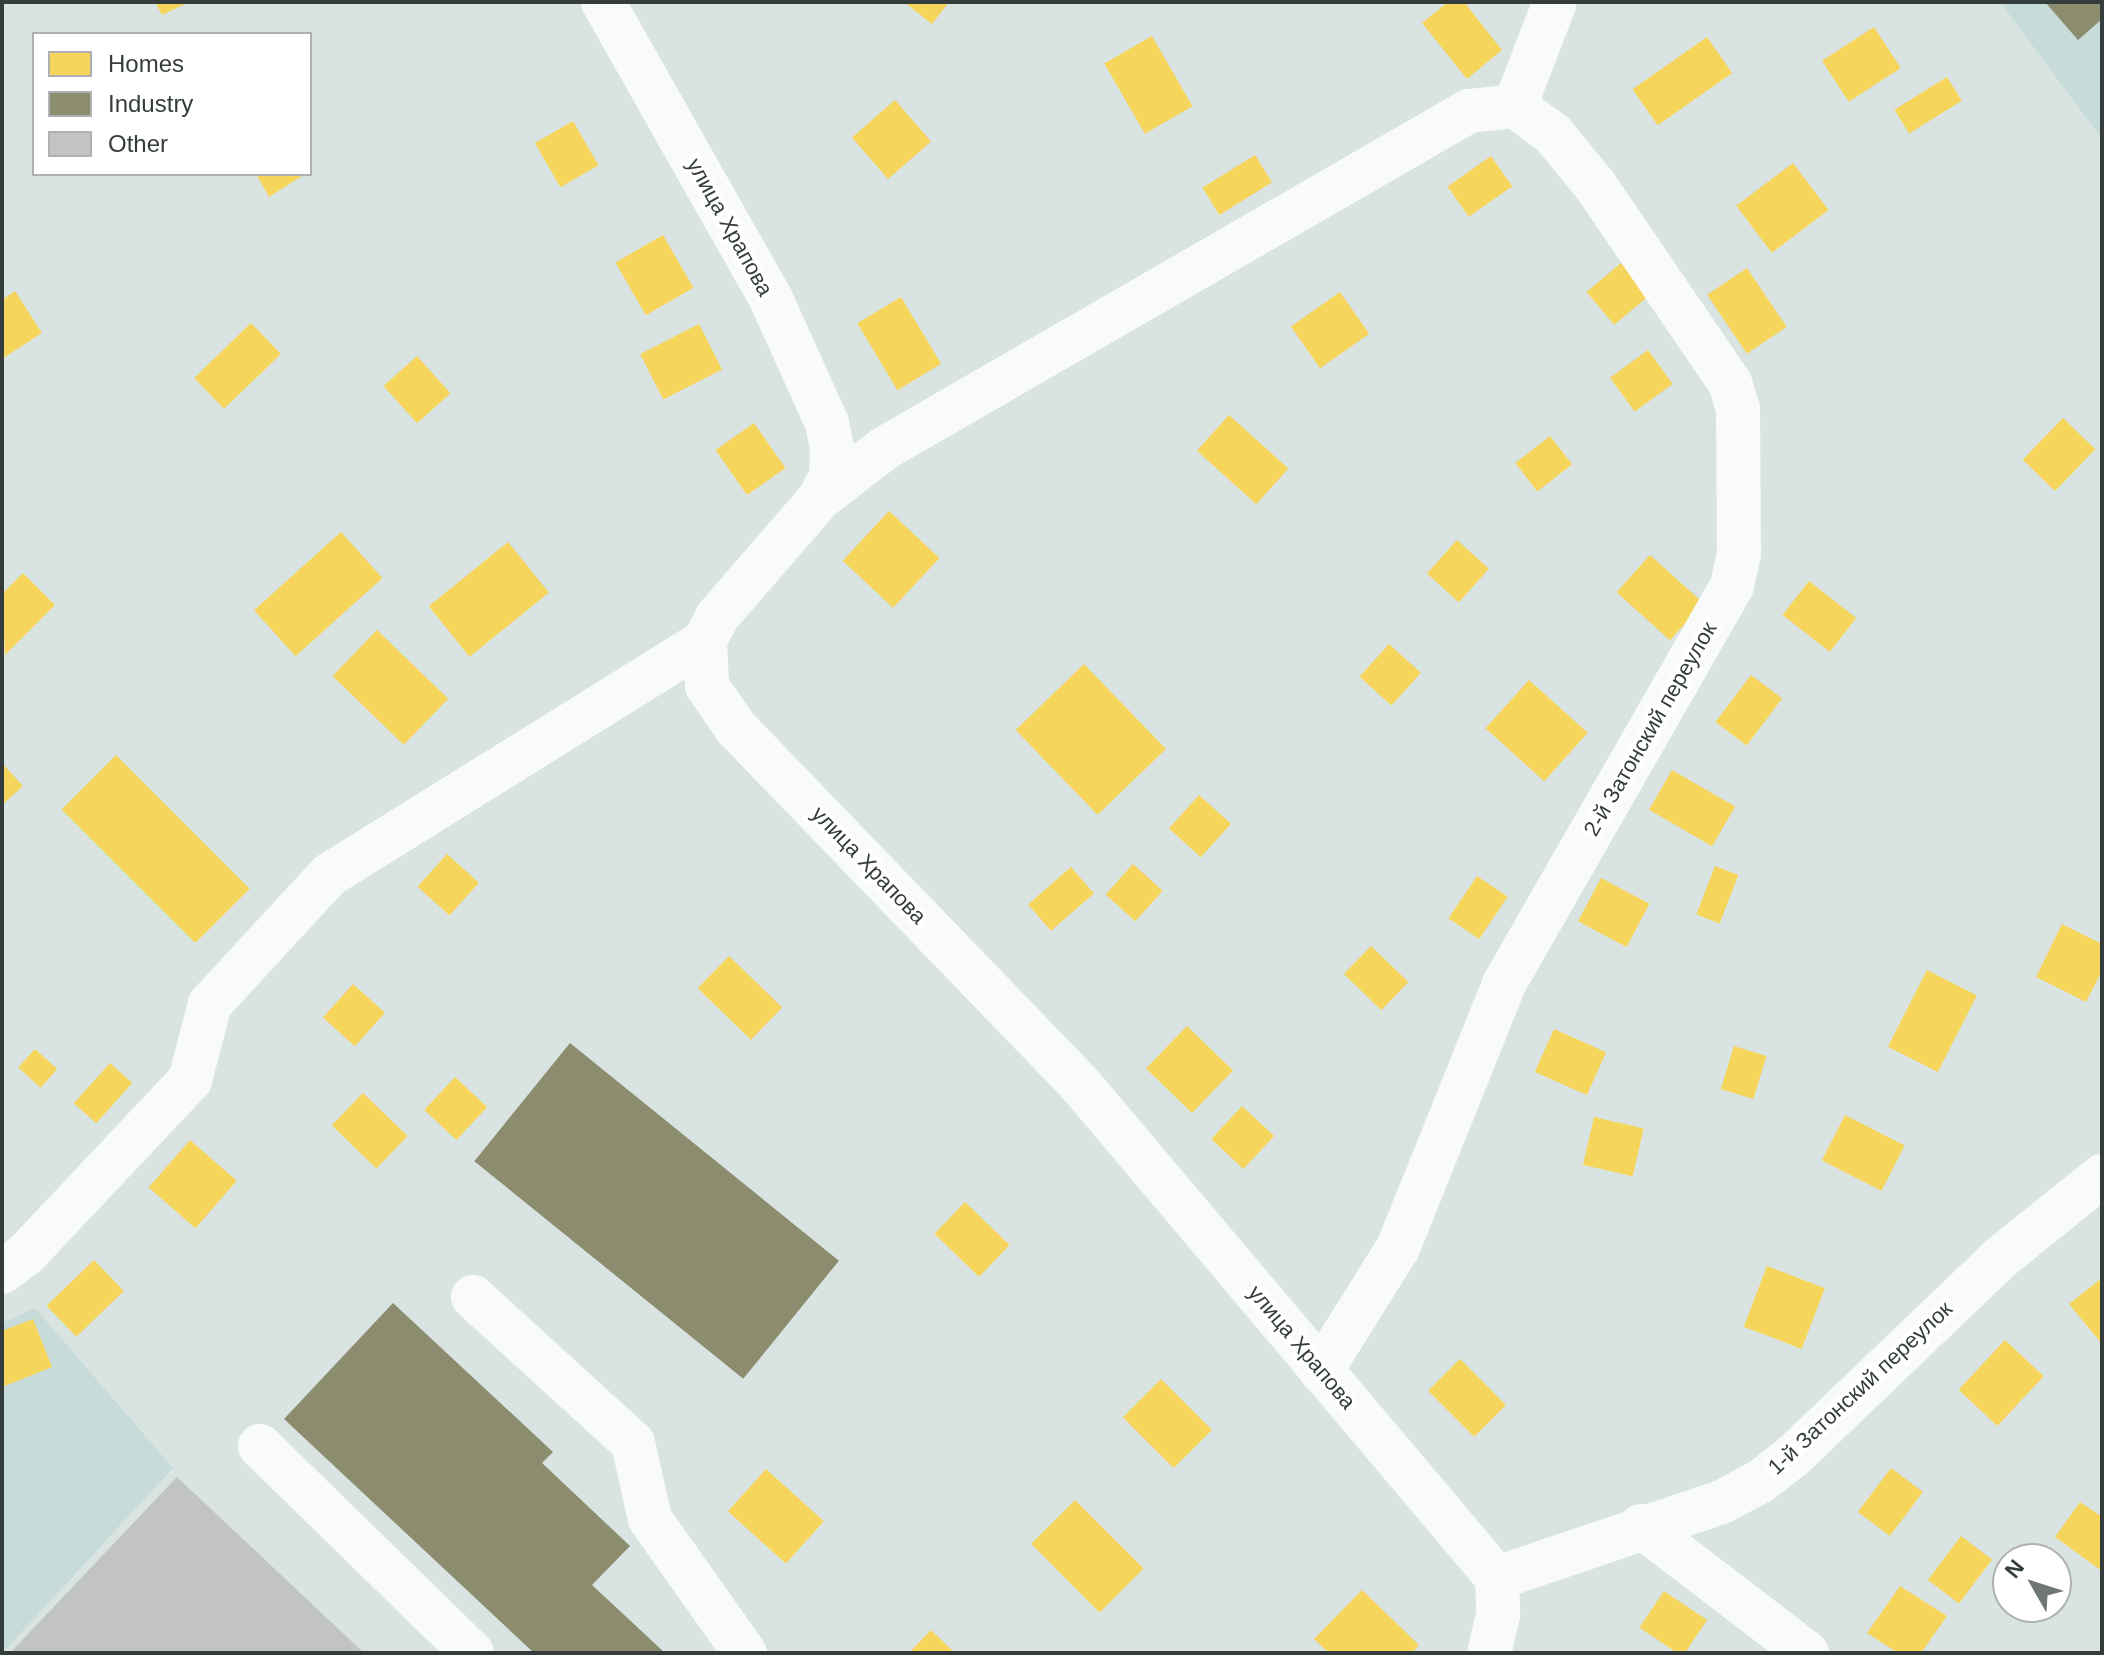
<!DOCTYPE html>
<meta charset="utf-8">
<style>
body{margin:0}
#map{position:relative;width:2104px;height:1655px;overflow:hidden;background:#d9e4e2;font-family:Helvetica,sans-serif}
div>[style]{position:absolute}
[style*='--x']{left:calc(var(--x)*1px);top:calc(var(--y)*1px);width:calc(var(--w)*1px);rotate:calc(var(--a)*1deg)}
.built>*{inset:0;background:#c7dcd8}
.homes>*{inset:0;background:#f6d55c;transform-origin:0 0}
.industry>*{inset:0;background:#8c8c6e;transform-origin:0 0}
.building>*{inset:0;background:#c1c3c4}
.minor>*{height:44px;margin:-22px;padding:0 22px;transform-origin:22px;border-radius:22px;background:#f9fbfb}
span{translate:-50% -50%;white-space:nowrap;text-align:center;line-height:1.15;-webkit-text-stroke:8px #fff;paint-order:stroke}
.street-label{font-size:22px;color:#343d3b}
.frame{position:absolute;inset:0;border:4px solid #343d3b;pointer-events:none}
.legend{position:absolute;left:32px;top:32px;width:280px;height:144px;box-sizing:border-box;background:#fff;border:2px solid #aeb1b1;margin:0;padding:10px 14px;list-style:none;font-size:24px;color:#343d3b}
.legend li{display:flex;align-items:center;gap:16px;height:40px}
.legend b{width:40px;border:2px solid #aeb1b1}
.north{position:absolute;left:1992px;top:1543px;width:80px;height:80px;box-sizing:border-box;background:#fff;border:2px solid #aeb1b1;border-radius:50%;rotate:309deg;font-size:22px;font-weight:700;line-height:32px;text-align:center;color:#343d3b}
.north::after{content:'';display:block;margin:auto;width:28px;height:36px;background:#6e7775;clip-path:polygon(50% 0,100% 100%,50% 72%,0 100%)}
</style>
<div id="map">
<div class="built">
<i style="clip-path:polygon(2000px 2px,2102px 2px,2102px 139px)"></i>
<i style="clip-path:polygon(35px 1308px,173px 1468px,2px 1653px,2px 1323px)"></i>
</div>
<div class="homes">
<i style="clip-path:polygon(155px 2px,189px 2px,162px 15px)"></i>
<i style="clip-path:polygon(904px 2px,949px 2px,932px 24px)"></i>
<i style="clip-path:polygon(1448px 2px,1464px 2px,1502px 50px,1467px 79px,1422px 23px)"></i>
<i style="left:1874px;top:27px;width:49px;height:62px;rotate:57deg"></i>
<i style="left:1152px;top:36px;width:81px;height:55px;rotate:60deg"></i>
<i style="left:1707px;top:37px;width:44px;height:91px;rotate:55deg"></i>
<i style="left:1947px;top:77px;width:28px;height:62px;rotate:58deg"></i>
<i style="left:895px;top:100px;width:55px;height:57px;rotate:49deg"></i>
<i style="left:573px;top:121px;width:51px;height:44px;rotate:60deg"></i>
<i style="left:1255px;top:155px;width:32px;height:62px;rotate:58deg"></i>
<i style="left:1491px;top:156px;width:37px;height:53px;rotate:55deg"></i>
<i style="left:1793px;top:163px;width:59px;height:71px;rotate:53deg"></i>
<i style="clip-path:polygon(256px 174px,305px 174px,269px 197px)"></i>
<i style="left:663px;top:235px;width:61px;height:55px;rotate:60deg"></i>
<i style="left:1621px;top:263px;width:43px;height:45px;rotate:50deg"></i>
<i style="left:1747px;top:268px;width:71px;height:48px;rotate:56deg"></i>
<i style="clip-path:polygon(15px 291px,42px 333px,2px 359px,2px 300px)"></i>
<i style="left:1340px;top:292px;width:51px;height:60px;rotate:55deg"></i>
<i style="left:901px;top:297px;width:78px;height:51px;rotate:59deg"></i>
<i style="left:251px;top:323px;width:43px;height:79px;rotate:46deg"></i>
<i style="left:699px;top:324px;width:51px;height:66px;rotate:63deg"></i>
<i style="left:1648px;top:350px;width:42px;height:47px;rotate:54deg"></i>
<i style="left:417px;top:356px;width:50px;height:45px;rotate:48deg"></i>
<i style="left:1229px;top:415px;width:80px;height:48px;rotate:42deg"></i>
<i style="left:2063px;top:418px;width:45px;height:58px;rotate:44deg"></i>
<i style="left:754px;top:423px;width:55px;height:47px;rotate:55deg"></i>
<i style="left:1550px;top:436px;width:36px;height:44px;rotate:52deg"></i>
<i style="left:889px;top:511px;width:69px;height:68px;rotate:43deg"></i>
<i style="left:341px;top:532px;width:62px;height:117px;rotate:48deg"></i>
<i style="left:1457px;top:540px;width:43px;height:45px;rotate:42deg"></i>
<i style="left:508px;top:542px;width:65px;height:102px;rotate:51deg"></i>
<i style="left:1650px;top:555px;width:72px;height:50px;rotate:42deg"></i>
<i style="clip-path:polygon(23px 573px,55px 605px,5px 655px,2px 594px)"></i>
<i style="left:1809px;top:581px;width:60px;height:43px;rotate:38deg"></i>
<i style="left:377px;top:630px;width:99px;height:64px;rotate:44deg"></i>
<i style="left:1389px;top:644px;width:43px;height:44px;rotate:42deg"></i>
<i style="left:1084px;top:664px;width:118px;height:95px;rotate:46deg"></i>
<i style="left:1751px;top:675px;width:39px;height:59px;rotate:37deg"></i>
<i style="left:1529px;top:680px;width:79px;height:65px;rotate:42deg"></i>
<i style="left:116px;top:755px;width:189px;height:77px;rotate:45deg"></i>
<i style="clip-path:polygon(2px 763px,23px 786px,2px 805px)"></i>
<i style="left:1672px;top:770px;width:73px;height:46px;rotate:30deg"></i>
<i style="left:1199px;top:795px;width:43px;height:45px;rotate:42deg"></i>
<i style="left:447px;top:854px;width:43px;height:44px;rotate:42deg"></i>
<i style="left:1133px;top:864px;width:40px;height:41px;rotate:42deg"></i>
<i style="left:1715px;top:866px;width:25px;height:52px;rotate:21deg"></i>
<i style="left:1071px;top:867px;width:35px;height:57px;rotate:49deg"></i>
<i style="left:1477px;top:876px;width:37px;height:51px;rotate:34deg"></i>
<i style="left:1601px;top:878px;width:55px;height:49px;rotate:28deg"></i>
<i style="clip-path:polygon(2062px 924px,2102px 944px,2102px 971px,2086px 1002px,2036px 977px)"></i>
<i style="left:1371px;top:946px;width:52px;height:39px;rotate:44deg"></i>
<i style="left:729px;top:956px;width:74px;height:45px;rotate:44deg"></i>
<i style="left:1927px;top:970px;width:56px;height:86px;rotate:27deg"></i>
<i style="left:353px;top:984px;width:43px;height:45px;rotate:42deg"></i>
<i style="left:1187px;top:1026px;width:64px;height:59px;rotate:44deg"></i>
<i style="left:1554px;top:1029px;width:57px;height:47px;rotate:24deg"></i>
<i style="left:1734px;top:1046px;width:34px;height:45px;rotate:17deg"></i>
<i style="left:35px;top:1049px;width:30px;height:25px;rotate:42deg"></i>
<i style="left:110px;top:1063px;width:30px;height:54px;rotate:42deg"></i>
<i style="left:455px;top:1077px;width:44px;height:45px;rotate:43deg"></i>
<i style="left:363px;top:1093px;width:62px;height:45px;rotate:44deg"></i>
<i style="left:1242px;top:1106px;width:44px;height:45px;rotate:43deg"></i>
<i style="left:1845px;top:1115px;width:67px;height:51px;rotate:27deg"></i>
<i style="left:1594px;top:1117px;width:51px;height:49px;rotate:13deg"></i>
<i style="left:190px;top:1140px;width:62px;height:63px;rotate:41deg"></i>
<i style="left:965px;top:1202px;width:62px;height:44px;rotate:44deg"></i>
<i style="left:94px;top:1260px;width:43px;height:66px;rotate:46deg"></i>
<i style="left:1767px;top:1266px;width:62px;height:65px;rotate:21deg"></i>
<i style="clip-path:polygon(2102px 1278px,2102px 1344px,2069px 1304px)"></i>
<i style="clip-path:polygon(33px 1319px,52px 1367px,2px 1387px,2px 1331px)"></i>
<i style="left:2005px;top:1340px;width:53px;height:68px;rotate:43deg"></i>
<i style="left:1460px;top:1359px;width:65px;height:45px;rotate:45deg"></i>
<i style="left:1161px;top:1379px;width:72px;height:54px;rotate:45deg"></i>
<i style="left:1891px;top:1468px;width:40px;height:55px;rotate:37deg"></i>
<i style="left:766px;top:1469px;width:78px;height:57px;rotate:42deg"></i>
<i style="left:1075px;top:1500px;width:97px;height:62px;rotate:45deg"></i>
<i style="clip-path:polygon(2080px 1502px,2102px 1517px,2102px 1571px,2055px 1537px)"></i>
<i style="left:1961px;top:1536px;width:39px;height:55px;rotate:37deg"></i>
<i style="clip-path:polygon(1900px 1586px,1947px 1616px,1921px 1653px,1898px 1653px,1867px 1633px)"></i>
<i style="clip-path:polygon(1362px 1590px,1419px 1645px,1412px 1653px,1329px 1653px,1314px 1639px)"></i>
<i style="left:1664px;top:1591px;width:52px;height:44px;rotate:34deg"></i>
<i style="clip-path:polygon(931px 1630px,955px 1653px,909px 1653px)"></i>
</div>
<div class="industry">
<i style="clip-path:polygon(2045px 2px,2102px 2px,2102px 19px,2078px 40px)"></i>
<i style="left:570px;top:1043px;width:346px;height:152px;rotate:39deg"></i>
<i style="clip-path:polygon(393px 1303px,553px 1452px,542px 1463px,630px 1546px,592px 1585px,665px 1653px,534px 1653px,284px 1419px)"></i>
</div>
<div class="building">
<i style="clip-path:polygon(177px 1477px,364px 1653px,10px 1653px)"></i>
</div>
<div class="minor">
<i style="--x:603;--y:2;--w:341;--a:60.5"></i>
<i style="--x:771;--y:299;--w:136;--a:65.7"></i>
<i style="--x:827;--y:423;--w:25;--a:79"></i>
<i style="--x:832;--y:448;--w:28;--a:92"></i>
<i style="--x:831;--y:476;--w:25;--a:117"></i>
<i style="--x:820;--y:498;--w:157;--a:130.9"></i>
<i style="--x:717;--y:617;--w:27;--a:117"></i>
<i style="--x:705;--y:641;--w:45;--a:87.5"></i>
<i style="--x:707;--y:686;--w:51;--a:55.4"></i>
<i style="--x:736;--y:728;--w:494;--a:46"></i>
<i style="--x:1079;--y:1083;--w:648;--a:49.82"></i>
<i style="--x:1497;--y:1578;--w:37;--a:88"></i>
<i style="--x:1498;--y:1615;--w:39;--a:103"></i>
<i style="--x:820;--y:498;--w:82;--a:-37.6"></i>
<i style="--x:885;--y:448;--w:674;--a:-29.99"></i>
<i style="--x:1469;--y:111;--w:46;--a:-6.2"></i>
<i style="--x:1515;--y:106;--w:111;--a:-69"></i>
<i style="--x:2;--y:1272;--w:31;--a:-37"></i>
<i style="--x:27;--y:1253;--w:238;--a:-46.7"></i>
<i style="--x:190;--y:1080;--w:79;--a:-75.3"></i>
<i style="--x:210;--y:1004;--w:176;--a:-47.3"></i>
<i style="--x:329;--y:875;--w:443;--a:-31.9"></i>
<i style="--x:473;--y:1297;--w:217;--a:42.4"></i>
<i style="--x:633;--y:1443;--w:78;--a:77.4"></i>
<i style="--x:650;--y:1519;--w:164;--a:54.7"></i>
<i style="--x:1321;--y:1371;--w:145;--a:-58"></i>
<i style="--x:1398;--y:1248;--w:284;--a:-68.1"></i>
<i style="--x:1504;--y:984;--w:459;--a:-60.2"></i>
<i style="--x:1732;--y:586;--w:33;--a:-78"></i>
<i style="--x:1739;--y:554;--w:145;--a:-90.4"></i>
<i style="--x:1738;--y:409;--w:27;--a:-107"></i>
<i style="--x:1730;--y:383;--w:241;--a:-124.3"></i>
<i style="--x:1594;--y:184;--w:65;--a:-129.4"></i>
<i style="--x:1553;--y:134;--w:47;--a:-143.6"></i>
<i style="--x:260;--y:1446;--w:296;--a:44.3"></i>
<i style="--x:1641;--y:1526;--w:209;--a:37.4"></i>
<i style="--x:1497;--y:1578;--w:237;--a:-18.7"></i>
<i style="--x:1722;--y:1502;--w:44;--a:-28.3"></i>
<i style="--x:1761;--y:1481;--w:41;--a:-38"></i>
<i style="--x:1793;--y:1456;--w:286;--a:-43.7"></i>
<i style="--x:2000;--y:1258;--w:131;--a:-38.8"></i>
</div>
<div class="street-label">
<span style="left:730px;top:227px;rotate:61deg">улица Храпова</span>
<span style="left:1650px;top:729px;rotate:-60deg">2-й Затонский переулок</span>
<span style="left:869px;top:865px;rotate:46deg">улица Храпова</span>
<span style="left:1302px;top:1347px;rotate:50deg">улица Храпова</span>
<span style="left:1860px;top:1388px;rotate:-43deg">1-й Затонский переулок</span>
</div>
<div class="frame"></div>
<ul class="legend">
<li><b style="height:22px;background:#f6d55c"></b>Homes</li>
<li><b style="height:22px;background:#8c8c6e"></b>Industry</li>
<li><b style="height:22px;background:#c1c3c4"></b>Other</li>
</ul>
<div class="north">N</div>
</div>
